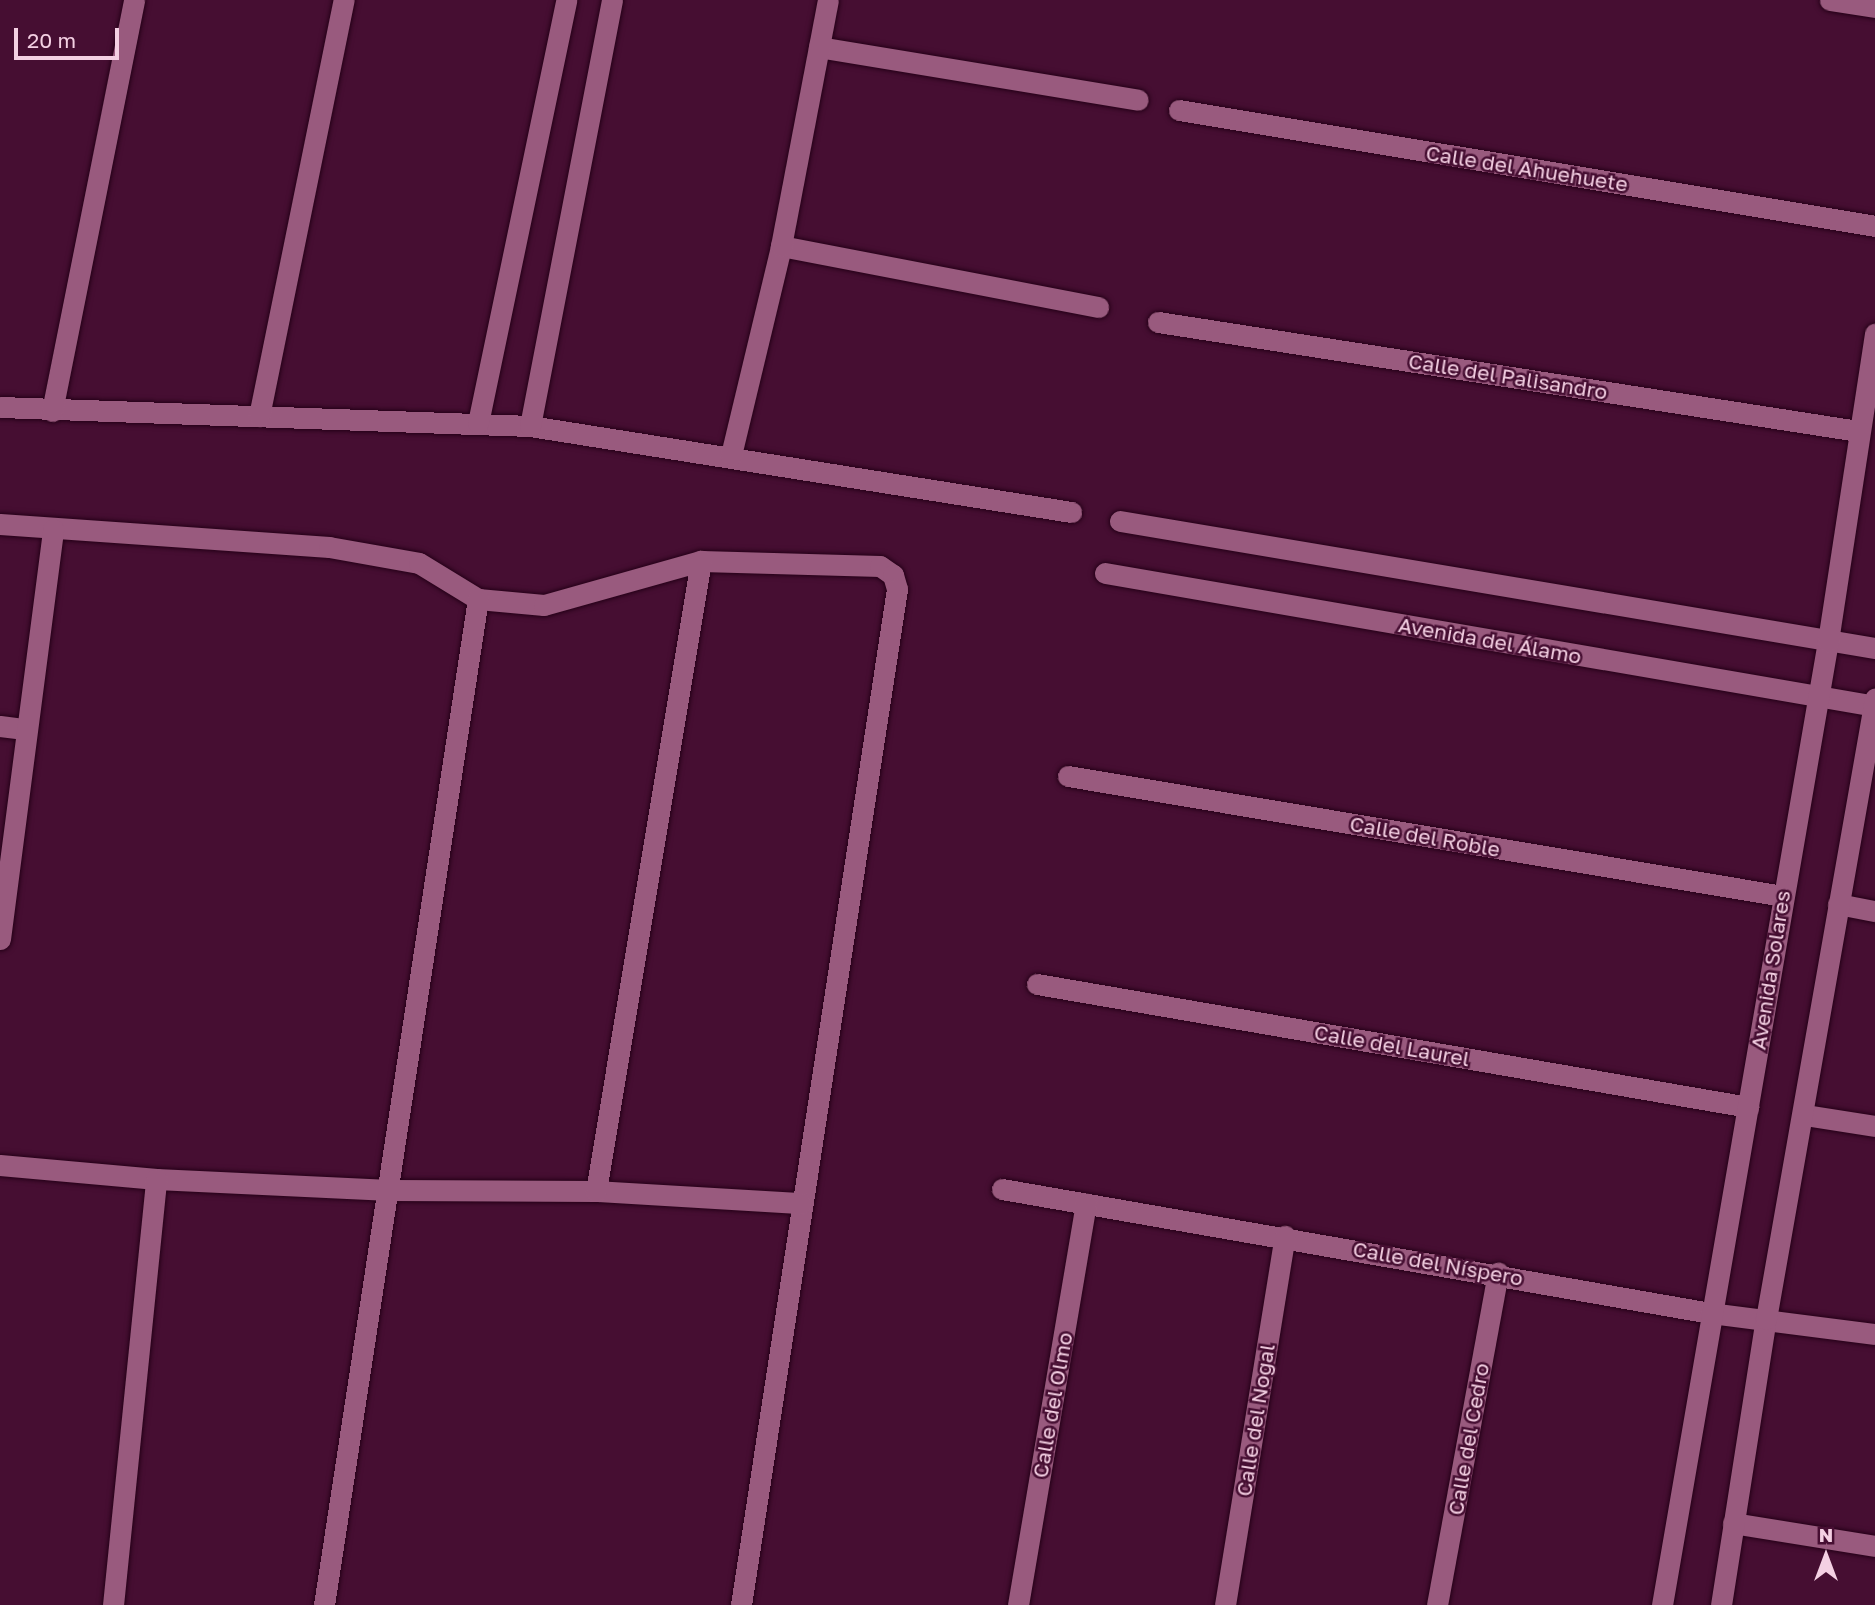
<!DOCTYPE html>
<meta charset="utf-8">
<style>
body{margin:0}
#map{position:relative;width:1875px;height:1605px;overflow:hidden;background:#460e32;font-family:"Golos Text",sans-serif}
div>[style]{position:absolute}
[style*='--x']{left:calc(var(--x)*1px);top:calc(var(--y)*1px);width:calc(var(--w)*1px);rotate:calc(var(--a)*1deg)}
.roads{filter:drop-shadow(0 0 2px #250018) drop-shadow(0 0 2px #250018)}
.street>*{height:21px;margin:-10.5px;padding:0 10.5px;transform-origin:10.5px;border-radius:10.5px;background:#995a7e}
span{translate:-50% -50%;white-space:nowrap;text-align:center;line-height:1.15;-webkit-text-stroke:5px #460e32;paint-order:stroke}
.street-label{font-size:21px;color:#f4d0e3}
.north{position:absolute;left:1791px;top:1521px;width:70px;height:70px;-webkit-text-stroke:5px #460e32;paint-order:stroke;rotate:0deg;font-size:19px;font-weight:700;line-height:28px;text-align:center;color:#f4d0e3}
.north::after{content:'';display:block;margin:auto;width:24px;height:32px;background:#f4d0e3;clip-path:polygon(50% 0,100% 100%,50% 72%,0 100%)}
.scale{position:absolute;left:14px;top:28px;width:105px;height:32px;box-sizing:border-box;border:4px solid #f4d0e3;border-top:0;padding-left:9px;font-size:21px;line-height:24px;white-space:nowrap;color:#f4d0e3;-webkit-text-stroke:5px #460e32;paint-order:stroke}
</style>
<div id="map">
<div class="roads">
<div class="street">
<i style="--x:1830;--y:0;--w:46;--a:8.8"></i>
<i style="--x:819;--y:47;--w:323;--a:9.4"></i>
<i style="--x:1179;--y:110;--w:706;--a:9.46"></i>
<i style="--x:781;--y:246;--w:323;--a:10.9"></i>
<i style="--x:1158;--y:322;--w:708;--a:8.85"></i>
<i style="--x:0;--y:407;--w:530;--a:2.05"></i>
<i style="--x:530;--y:426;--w:548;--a:9.03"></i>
<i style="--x:52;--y:411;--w:419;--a:-78.7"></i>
<i style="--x:259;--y:416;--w:425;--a:-78.5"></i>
<i style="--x:478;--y:423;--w:432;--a:-78.2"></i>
<i style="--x:530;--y:426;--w:434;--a:-79.1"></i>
<i style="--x:731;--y:455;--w:215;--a:-76.5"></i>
<i style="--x:781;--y:246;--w:250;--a:-79.2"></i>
<i style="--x:1120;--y:521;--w:766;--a:9.55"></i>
<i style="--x:0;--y:524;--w:330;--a:4"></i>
<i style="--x:329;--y:547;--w:91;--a:10.1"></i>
<i style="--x:419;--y:563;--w:69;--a:31.4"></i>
<i style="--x:478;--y:599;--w:66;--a:5.2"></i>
<i style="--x:544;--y:605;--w:163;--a:-15.7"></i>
<i style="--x:701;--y:561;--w:179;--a:1.6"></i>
<i style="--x:880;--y:566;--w:16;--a:35"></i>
<i style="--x:893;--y:575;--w:15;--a:74"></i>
<i style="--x:897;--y:589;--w:1028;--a:98.73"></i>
<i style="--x:1105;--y:573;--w:781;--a:9.8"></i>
<i style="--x:0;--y:726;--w:25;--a:7"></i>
<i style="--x:1068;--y:776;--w:725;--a:9.53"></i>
<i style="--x:1838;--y:904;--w:38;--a:11"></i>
<i style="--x:0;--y:939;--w:413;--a:-82.6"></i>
<i style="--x:1037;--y:984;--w:722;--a:9.81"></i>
<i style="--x:1805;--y:1115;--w:71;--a:8.9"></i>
<i style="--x:0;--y:1165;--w:157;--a:5.1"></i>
<i style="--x:156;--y:1179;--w:234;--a:2.7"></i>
<i style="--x:390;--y:1190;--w:206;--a:0.3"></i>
<i style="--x:596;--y:1191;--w:205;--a:3.4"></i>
<i style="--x:1002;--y:1189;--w:719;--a:9.93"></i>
<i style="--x:1710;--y:1313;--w:166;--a:7.3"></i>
<i style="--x:596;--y:1191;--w:639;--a:-80.54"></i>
<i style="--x:1733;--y:1523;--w:144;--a:9.2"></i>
<i style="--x:113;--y:1605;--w:428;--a:-84.2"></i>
<i style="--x:324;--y:1605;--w:1018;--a:-81.3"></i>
<i style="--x:1018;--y:1605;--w:407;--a:-80.4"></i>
<i style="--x:1225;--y:1605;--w:374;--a:-80.8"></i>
<i style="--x:1437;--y:1605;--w:338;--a:-79.6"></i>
<i style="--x:1662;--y:1605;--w:978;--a:-80.23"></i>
<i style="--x:1828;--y:641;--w:311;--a:-81.3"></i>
<i style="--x:1721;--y:1605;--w:290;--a:-81.1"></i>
<i style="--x:1766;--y:1319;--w:630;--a:-80.04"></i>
</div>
</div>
<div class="street-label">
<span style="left:1527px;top:168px;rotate:9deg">Calle del Ahuehuete</span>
<span style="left:1508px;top:376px;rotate:9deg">Calle del Palisandro</span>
<span style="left:1490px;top:640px;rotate:10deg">Avenida del Álamo</span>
<span style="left:1425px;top:836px;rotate:10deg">Calle del Roble</span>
<span style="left:1770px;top:970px;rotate:-81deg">Avenida Solares</span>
<span style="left:1392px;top:1045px;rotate:10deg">Calle del Laurel</span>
<span style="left:1438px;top:1263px;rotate:10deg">Calle del Níspero</span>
<span style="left:1052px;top:1405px;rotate:-80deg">Calle del Olmo</span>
<span style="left:1255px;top:1420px;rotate:-81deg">Calle del Nogal</span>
<span style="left:1468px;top:1439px;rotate:-80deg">Calle del Cedro</span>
</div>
<div class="north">N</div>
<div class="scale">20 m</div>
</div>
